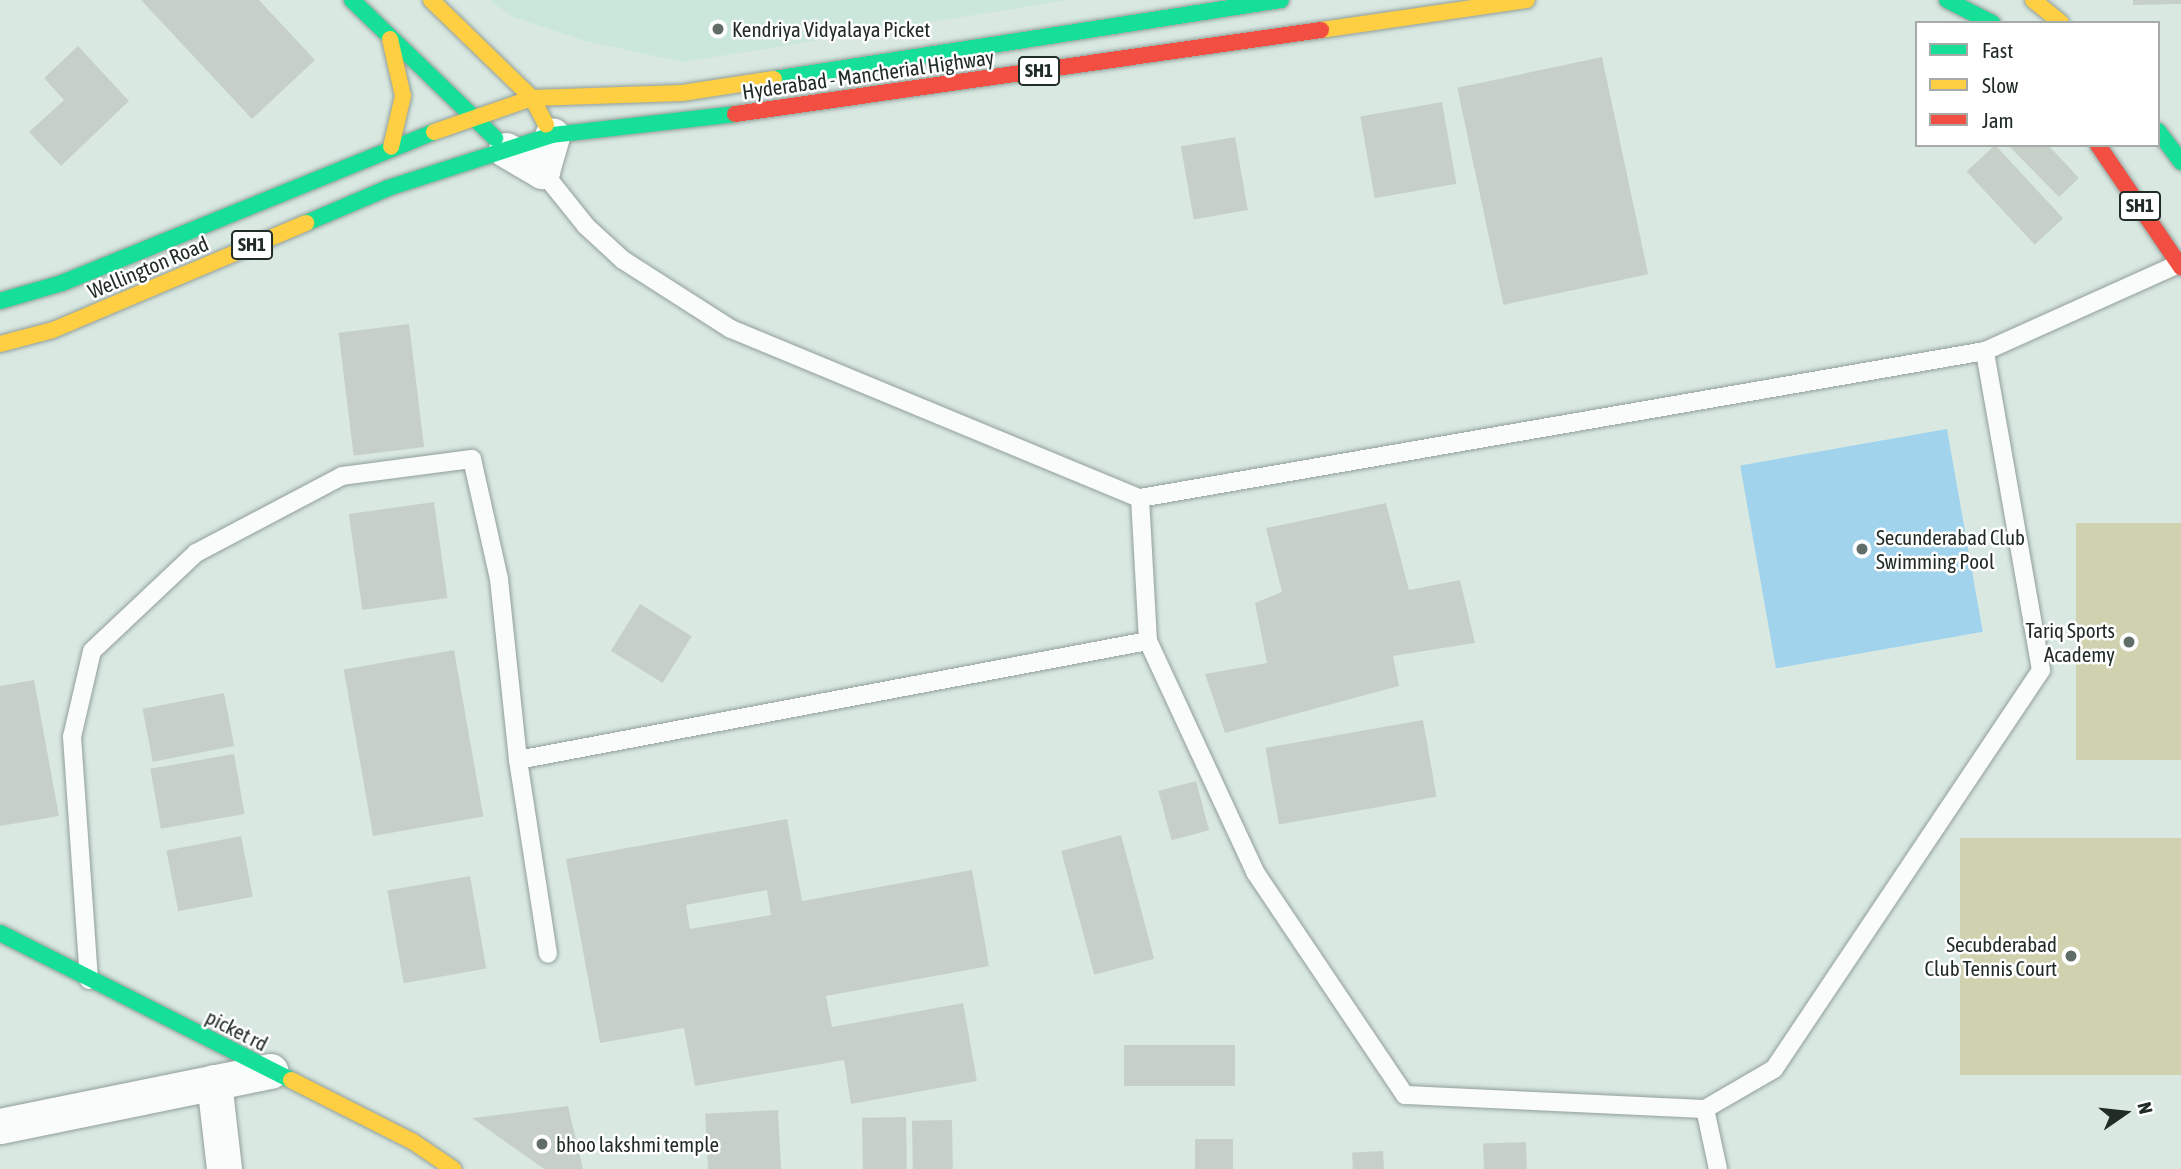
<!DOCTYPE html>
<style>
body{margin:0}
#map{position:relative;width:2181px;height:1169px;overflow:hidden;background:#d9e9e2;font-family:"Asap Condensed",sans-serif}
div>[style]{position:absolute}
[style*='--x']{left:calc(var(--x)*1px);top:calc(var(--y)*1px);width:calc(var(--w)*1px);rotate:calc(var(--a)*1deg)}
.built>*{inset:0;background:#cbe7db}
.green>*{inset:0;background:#d0d1ae;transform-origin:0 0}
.water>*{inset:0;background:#a1d3ed;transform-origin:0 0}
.building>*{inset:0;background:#c6d0c9;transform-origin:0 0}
.roads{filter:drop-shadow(0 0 2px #929e99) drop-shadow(0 0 2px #929e99)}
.lane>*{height:18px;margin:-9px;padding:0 9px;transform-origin:9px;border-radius:9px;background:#f9fcfb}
.street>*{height:35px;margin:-17.5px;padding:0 17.5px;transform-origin:17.5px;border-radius:17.5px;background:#f9fcfb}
.fast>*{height:16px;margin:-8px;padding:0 8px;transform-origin:8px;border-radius:8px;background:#16e098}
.slow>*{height:16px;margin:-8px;padding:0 8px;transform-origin:8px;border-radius:8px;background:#ffcf43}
.jam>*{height:16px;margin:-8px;padding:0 8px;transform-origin:8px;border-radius:8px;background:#f24e42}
.dots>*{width:19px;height:19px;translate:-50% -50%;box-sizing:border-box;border:4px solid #fff;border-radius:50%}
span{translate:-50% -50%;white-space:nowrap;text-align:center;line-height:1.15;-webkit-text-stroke:5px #fff;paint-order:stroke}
.shield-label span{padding:2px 5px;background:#fff;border:2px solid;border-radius:5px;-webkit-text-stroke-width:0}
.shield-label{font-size:19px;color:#212c27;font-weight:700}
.poi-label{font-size:21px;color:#212c27}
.left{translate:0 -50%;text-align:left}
.right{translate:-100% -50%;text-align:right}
.street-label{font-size:21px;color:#212c27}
.legend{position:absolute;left:1915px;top:21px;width:245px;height:126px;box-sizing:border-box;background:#fff;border:2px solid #a6aba9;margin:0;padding:9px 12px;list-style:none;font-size:21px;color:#212c27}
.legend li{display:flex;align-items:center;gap:14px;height:35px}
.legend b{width:35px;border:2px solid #a6aba9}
.north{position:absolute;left:2090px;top:1078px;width:70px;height:70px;-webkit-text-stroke:5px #fff;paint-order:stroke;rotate:76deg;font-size:19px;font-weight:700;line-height:28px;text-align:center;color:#212c27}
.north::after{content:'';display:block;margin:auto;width:24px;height:32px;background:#212c27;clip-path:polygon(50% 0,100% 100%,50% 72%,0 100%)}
</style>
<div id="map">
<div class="built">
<i style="clip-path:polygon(489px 0,1067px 0,683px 62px,585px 41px,513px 17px)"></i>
</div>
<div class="green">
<i style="left:2181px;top:523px;width:237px;height:105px;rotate:90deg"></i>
<i style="left:1960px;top:838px;width:221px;height:237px"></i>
</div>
<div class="water">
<i style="left:1947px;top:429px;width:206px;height:210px;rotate:80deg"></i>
</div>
<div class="building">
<i style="clip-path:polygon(141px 0,259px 0,315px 60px,252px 119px)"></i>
<i style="clip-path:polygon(2133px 0,2181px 0,2181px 4px,2133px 5px)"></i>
<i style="clip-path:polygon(78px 46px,129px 101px,61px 166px,29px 132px,64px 100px,44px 78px)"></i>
<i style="left:1602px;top:57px;width:222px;height:148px;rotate:78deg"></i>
<i style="left:1442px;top:102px;width:83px;height:83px;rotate:80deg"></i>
<i style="left:1235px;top:137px;width:74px;height:55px;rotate:80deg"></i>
<i style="left:1995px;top:145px;width:100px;height:39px;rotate:47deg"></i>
<i style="clip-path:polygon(2008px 145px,2048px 145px,2079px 178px,2059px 197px)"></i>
<i style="left:409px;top:324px;width:124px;height:71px;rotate:83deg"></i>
<i style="left:434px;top:502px;width:97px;height:86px;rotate:82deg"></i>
<i style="clip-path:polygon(1386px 503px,1409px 590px,1460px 580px,1475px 643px,1393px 656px,1399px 686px,1225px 733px,1205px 674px,1267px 663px,1255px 603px,1282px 592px,1266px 528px)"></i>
<i style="left:640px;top:604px;width:61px;height:55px;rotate:32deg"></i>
<i style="left:454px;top:650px;width:169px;height:112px;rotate:80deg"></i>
<i style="clip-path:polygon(34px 680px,59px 816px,0 826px,0 686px)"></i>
<i style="left:224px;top:693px;width:54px;height:83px;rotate:79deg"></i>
<i style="left:1423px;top:720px;width:78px;height:160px;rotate:80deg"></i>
<i style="left:234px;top:754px;width:61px;height:85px;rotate:80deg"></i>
<i style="left:1196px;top:781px;width:51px;height:39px;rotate:75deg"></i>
<i style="clip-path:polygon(evenodd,787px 819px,802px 901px,972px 870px,989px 966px,826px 996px,832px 1027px,963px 1003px,977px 1081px,851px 1104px,844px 1060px,695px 1086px,684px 1028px,600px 1043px,566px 859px,787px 819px,767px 890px,771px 915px,690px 929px,686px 905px,767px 890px)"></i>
<i style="left:1121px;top:835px;width:128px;height:62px;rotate:75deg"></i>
<i style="left:241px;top:836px;width:62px;height:76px;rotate:79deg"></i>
<i style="left:470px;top:876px;width:94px;height:84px;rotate:80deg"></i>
<i style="left:1235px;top:1045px;width:41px;height:111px;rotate:90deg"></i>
<i style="clip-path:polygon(568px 1106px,583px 1169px,544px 1169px,472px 1118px)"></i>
<i style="left:778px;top:1110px;width:59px;height:73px;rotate:87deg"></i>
<i style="left:906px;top:1117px;width:52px;height:44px;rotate:89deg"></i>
<i style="left:952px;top:1120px;width:49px;height:40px;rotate:89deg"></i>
<i style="left:1195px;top:1139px;width:38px;height:30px"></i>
<i style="left:1526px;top:1142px;width:27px;height:43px;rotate:88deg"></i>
<i style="left:1383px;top:1151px;width:18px;height:31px;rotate:87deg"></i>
</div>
<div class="roads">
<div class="lane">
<i style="--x:542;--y:171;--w:70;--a:51.3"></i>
<i style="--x:586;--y:226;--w:50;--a:42.6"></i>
<i style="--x:623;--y:260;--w:128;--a:32.6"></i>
<i style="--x:731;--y:329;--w:443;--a:22.5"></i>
<i style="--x:1140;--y:498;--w:858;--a:-9.87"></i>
<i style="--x:1985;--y:351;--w:213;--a:-24.2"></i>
<i style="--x:1140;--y:498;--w:143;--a:86.8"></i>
<i style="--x:1148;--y:641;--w:255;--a:65.1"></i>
<i style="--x:1255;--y:872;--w:269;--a:56.1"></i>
<i style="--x:1405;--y:1095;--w:300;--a:2.7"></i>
<i style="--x:518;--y:760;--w:641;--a:-10.7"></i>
<i style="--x:89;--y:980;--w:244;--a:-94"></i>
<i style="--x:72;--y:737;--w:88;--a:-76.9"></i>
<i style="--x:92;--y:651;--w:143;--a:-43.3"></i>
<i style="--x:196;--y:553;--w:165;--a:-27.8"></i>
<i style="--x:342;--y:476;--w:131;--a:-7.5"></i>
<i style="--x:472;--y:459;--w:123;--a:77.3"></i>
<i style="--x:499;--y:579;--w:182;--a:84"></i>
<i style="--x:518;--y:760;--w:196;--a:81.2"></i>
<i style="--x:1718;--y:1169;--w:61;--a:-102.2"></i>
<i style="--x:1705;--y:1109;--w:80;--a:-30.1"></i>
<i style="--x:1774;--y:1069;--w:480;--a:-56.2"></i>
<i style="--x:2041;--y:670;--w:324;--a:-100"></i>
</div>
<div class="street">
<i style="--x:506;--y:150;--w:42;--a:30.3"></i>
<i style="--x:542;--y:171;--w:37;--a:-74"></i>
<i style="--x:214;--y:1082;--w:88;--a:83.4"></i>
<i style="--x:0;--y:1126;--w:276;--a:-11.5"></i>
</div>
<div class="fast">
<i style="--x:352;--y:0;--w:199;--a:44"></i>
<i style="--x:1947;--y:0;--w:51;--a:27.1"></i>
<i style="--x:774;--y:79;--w:513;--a:-8.86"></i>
<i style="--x:2158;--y:131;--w:39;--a:53"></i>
<i style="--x:306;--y:223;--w:89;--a:-23.1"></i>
<i style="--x:388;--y:188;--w:172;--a:-17.9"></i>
<i style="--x:552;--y:135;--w:184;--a:-6.5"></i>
<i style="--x:0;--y:301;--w:65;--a:-16.2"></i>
<i style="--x:62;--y:283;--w:401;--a:-22.1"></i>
<i style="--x:0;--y:933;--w:326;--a:26.8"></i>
</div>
<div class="slow">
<i style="--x:431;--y:0;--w:141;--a:44.1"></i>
<i style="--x:532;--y:98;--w:30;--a:62"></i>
<i style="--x:2033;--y:0;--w:36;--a:39"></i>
<i style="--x:1321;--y:30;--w:208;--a:-8.3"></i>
<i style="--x:390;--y:39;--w:58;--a:77.2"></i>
<i style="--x:403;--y:96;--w:52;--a:103.2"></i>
<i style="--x:434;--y:132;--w:104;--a:-19.1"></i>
<i style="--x:532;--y:98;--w:150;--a:-1.9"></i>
<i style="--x:682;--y:93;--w:93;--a:-8.7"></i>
<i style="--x:0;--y:344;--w:55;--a:-14.8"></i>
<i style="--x:53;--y:330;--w:275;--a:-22.9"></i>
<i style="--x:291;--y:1080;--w:136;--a:26.8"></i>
<i style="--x:412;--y:1141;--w:50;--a:34.3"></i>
</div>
<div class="jam">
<i style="--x:735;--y:114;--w:592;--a:-8.16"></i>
<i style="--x:2098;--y:145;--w:148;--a:55.8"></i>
</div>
</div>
<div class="dots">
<i style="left:718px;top:29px;background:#616e68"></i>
<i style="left:1862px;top:549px;background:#616e68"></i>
<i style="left:2129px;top:642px;background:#616e68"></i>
<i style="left:2071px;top:956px;background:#616e68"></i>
<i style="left:542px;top:1144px;background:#616e68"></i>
</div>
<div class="shield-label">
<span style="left:1039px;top:71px">SH1</span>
<span style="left:2140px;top:206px">SH1</span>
<span style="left:252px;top:245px">SH1</span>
</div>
<div class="poi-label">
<span class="left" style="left:732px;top:29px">Kendriya Vidyalaya Picket</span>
<span class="left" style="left:1876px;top:549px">Secunderabad Club<br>Swimming Pool</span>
<span class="right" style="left:2115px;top:642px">Tariq Sports<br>Academy</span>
<span class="right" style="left:2057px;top:956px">Secubderabad<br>Club Tennis Court</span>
<span class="left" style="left:556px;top:1144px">bhoo lakshmi temple</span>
</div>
<div class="street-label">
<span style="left:868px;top:74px;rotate:-8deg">Hyderabad - Mancherial Highway</span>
<span style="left:148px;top:267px;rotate:-23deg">Wellington Road</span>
<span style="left:237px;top:1030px;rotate:27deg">picket rd</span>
</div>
<ul class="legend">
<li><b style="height:9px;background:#16e098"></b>Fast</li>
<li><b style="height:9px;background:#ffcf43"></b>Slow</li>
<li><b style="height:9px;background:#f24e42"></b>Jam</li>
</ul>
<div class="north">N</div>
</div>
